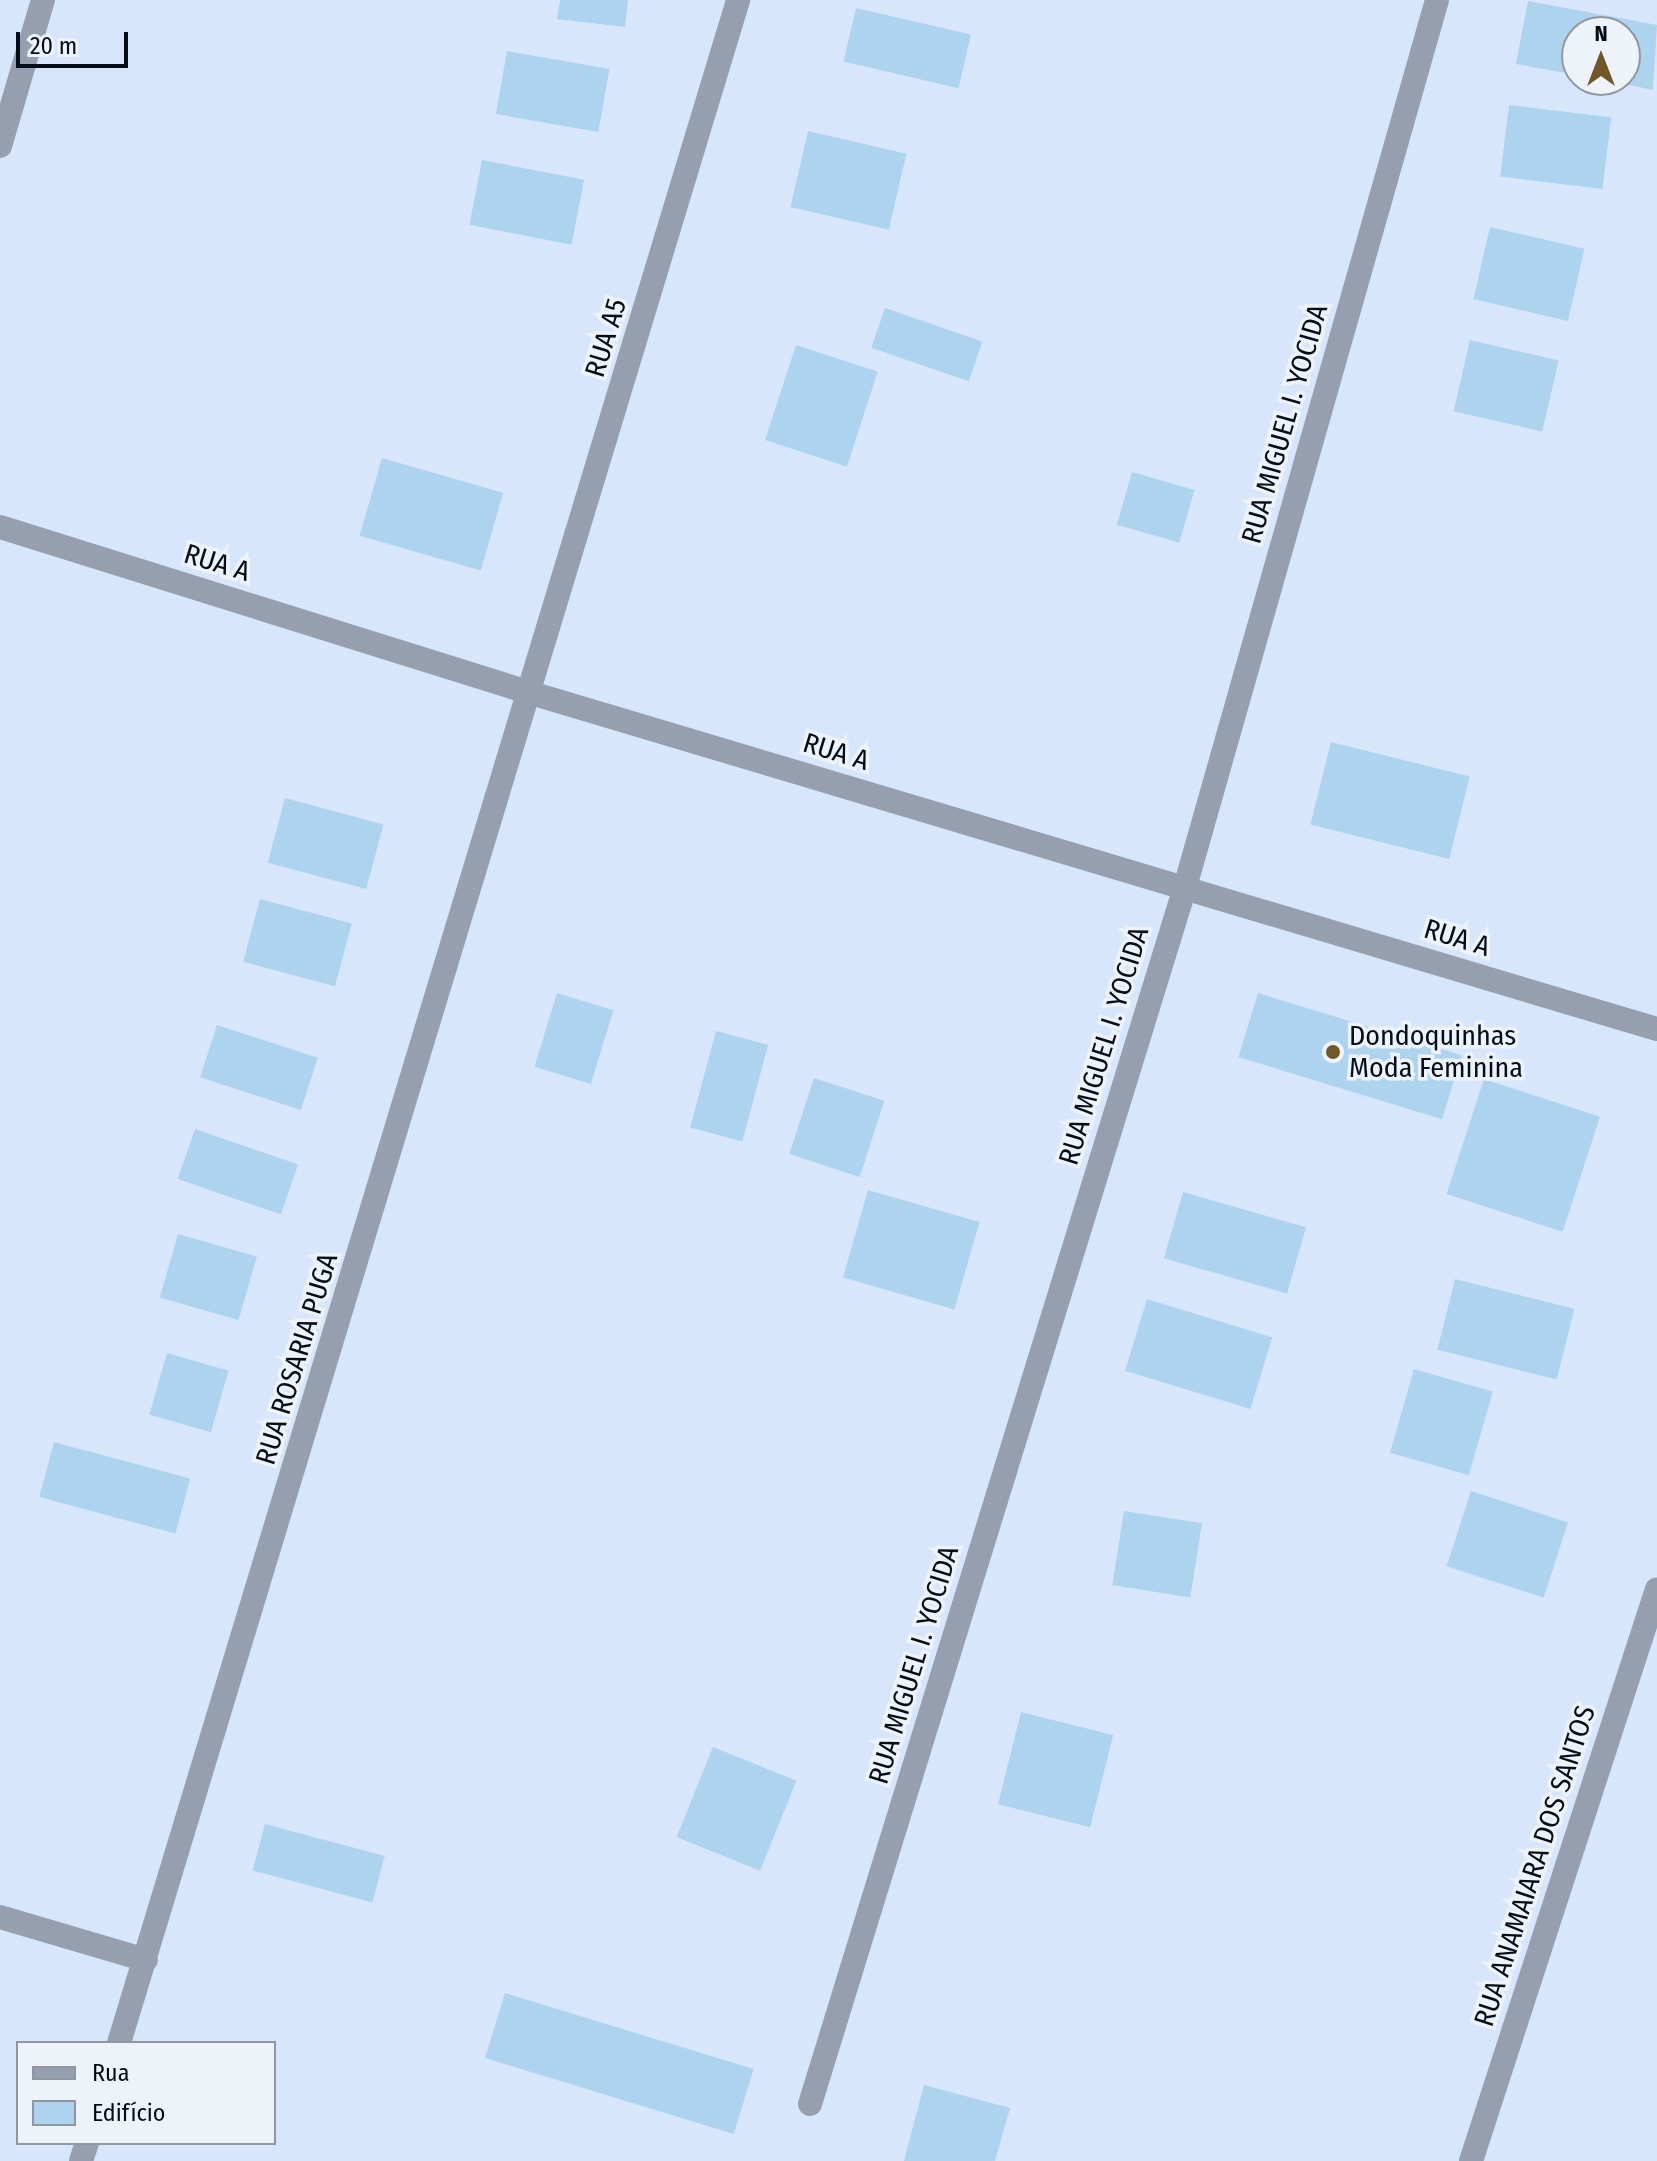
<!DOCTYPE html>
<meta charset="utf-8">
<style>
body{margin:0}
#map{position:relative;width:1657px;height:2161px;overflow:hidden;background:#d8e6fc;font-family:"Fira Sans Condensed",sans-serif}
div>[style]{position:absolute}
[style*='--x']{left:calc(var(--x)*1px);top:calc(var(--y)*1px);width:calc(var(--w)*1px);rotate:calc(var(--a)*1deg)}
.building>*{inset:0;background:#add3ef;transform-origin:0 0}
.street>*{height:24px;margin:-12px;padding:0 12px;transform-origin:12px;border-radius:12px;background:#959faf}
.dots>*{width:22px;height:22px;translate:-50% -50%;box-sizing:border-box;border:4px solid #eef3fa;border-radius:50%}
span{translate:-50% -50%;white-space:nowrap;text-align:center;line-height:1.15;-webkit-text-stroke:7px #eef3fa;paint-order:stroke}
.street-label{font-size:28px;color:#060c18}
.poi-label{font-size:28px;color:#060c18}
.left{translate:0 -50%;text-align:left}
.legend{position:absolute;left:16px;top:2041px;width:260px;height:104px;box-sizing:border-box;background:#eef3fa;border:2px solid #9197a0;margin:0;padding:10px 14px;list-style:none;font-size:24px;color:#060c18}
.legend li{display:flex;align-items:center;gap:16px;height:40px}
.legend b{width:40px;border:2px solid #9197a0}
.north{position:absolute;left:1561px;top:16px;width:80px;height:80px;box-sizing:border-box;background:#eef3fa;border:2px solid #9197a0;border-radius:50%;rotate:0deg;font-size:22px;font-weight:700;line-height:32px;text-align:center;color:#060c18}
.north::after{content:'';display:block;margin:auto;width:28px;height:36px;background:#705628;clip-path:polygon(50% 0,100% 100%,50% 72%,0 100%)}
.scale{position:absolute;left:16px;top:32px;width:112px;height:36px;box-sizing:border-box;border:4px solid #060c18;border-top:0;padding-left:10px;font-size:24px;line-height:28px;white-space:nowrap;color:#060c18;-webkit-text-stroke:6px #eef3fa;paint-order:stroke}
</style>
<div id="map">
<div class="building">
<i style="clip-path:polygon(560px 0,628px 0,625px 27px,557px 19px)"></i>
<i style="clip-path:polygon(1528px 1px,1657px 25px,1653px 90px,1610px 81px,1625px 80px,1625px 32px,1577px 32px,1577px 75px,1516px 64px)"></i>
<i style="left:856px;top:8px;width:118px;height:55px;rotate:13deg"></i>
<i style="left:507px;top:51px;width:104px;height:64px;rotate:10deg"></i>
<i style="left:1509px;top:105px;width:103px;height:72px;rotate:7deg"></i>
<i style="left:808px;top:131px;width:101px;height:78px;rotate:13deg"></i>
<i style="left:482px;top:160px;width:104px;height:66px;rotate:11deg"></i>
<i style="left:1490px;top:227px;width:97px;height:74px;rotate:13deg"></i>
<i style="left:885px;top:308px;width:103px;height:42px;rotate:19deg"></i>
<i style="left:1470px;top:340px;width:91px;height:73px;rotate:13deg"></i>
<i style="left:796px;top:345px;width:86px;height:100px;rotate:18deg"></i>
<i style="left:382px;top:458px;width:126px;height:81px;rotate:16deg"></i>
<i style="left:1132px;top:472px;width:65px;height:55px;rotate:16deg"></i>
<i style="left:1331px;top:742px;width:143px;height:85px;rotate:14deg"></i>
<i style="left:285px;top:798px;width:102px;height:67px;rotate:15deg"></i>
<i style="left:260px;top:899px;width:95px;height:65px;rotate:15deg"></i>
<i style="left:557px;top:993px;width:59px;height:77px;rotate:17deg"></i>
<i style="left:1258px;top:993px;width:213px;height:67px;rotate:17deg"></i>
<i style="left:217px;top:1025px;width:106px;height:55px;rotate:18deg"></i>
<i style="left:716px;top:1031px;width:54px;height:100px;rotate:15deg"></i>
<i style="left:814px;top:1078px;width:74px;height:80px;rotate:18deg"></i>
<i style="left:1484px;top:1079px;width:122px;height:121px;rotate:18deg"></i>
<i style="left:195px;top:1129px;width:109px;height:53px;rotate:19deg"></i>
<i style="left:868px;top:1190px;width:116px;height:91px;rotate:16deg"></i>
<i style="left:1183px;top:1192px;width:128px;height:69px;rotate:16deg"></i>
<i style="left:178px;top:1234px;width:82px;height:66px;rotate:16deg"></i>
<i style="left:1455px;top:1279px;width:123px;height:73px;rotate:14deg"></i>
<i style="left:1147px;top:1299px;width:131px;height:75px;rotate:17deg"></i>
<i style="left:167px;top:1353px;width:64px;height:64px;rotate:16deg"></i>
<i style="left:1414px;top:1369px;width:82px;height:87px;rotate:16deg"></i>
<i style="left:54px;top:1442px;width:141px;height:57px;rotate:15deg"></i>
<i style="left:1471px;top:1491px;width:102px;height:79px;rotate:18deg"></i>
<i style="left:1124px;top:1511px;width:79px;height:75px;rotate:9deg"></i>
<i style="left:1021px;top:1712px;width:95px;height:95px;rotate:14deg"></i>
<i style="left:713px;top:1747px;width:90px;height:97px;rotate:22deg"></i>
<i style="left:265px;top:1824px;width:124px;height:48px;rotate:15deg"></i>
<i style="left:505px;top:1993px;width:260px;height:68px;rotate:17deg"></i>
<i style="clip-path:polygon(924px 2085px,1010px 2108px,995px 2161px,904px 2161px)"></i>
</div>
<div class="street">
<i style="--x:0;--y:146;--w:152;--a:-73.6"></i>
<i style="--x:0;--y:527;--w:556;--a:17.36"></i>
<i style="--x:531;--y:693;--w:1175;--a:16.62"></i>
<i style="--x:0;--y:1917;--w:152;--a:16.4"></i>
<i style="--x:119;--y:2043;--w:2135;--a:-73.14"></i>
<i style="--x:810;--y:2104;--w:1273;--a:-72.87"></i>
<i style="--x:1185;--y:887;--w:922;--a:-74.14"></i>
<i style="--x:81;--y:2161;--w:19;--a:-72"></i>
<i style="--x:1471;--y:2161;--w:601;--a:-71.99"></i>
</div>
<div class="dots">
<i style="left:1333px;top:1052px;background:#705628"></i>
</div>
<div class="street-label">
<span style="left:606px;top:338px;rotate:-73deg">RUA A5</span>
<span style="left:1285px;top:424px;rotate:-74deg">RUA MIGUEL I. YOCIDA</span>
<span style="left:217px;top:563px;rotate:17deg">RUA A</span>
<span style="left:836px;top:752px;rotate:17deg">RUA A</span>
<span style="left:1457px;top:938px;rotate:17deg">RUA A</span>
<span style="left:1104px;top:1046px;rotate:-73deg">RUA MIGUEL I. YOCIDA</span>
<span style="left:297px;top:1359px;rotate:-73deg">RUA ROSARIA PUGA</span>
<span style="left:914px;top:1665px;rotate:-73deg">RUA MIGUEL I. YOCIDA</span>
<span style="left:1535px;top:1866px;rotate:-72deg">RUA ANAMAIARA DOS SANTOS</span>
</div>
<div class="poi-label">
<span class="left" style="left:1349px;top:1052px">Dondoquinhas<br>Moda Feminina</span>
</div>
<ul class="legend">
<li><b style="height:10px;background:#959faf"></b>Rua</li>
<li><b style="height:22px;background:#add3ef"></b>Edifício</li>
</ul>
<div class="north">N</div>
<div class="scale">20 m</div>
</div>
